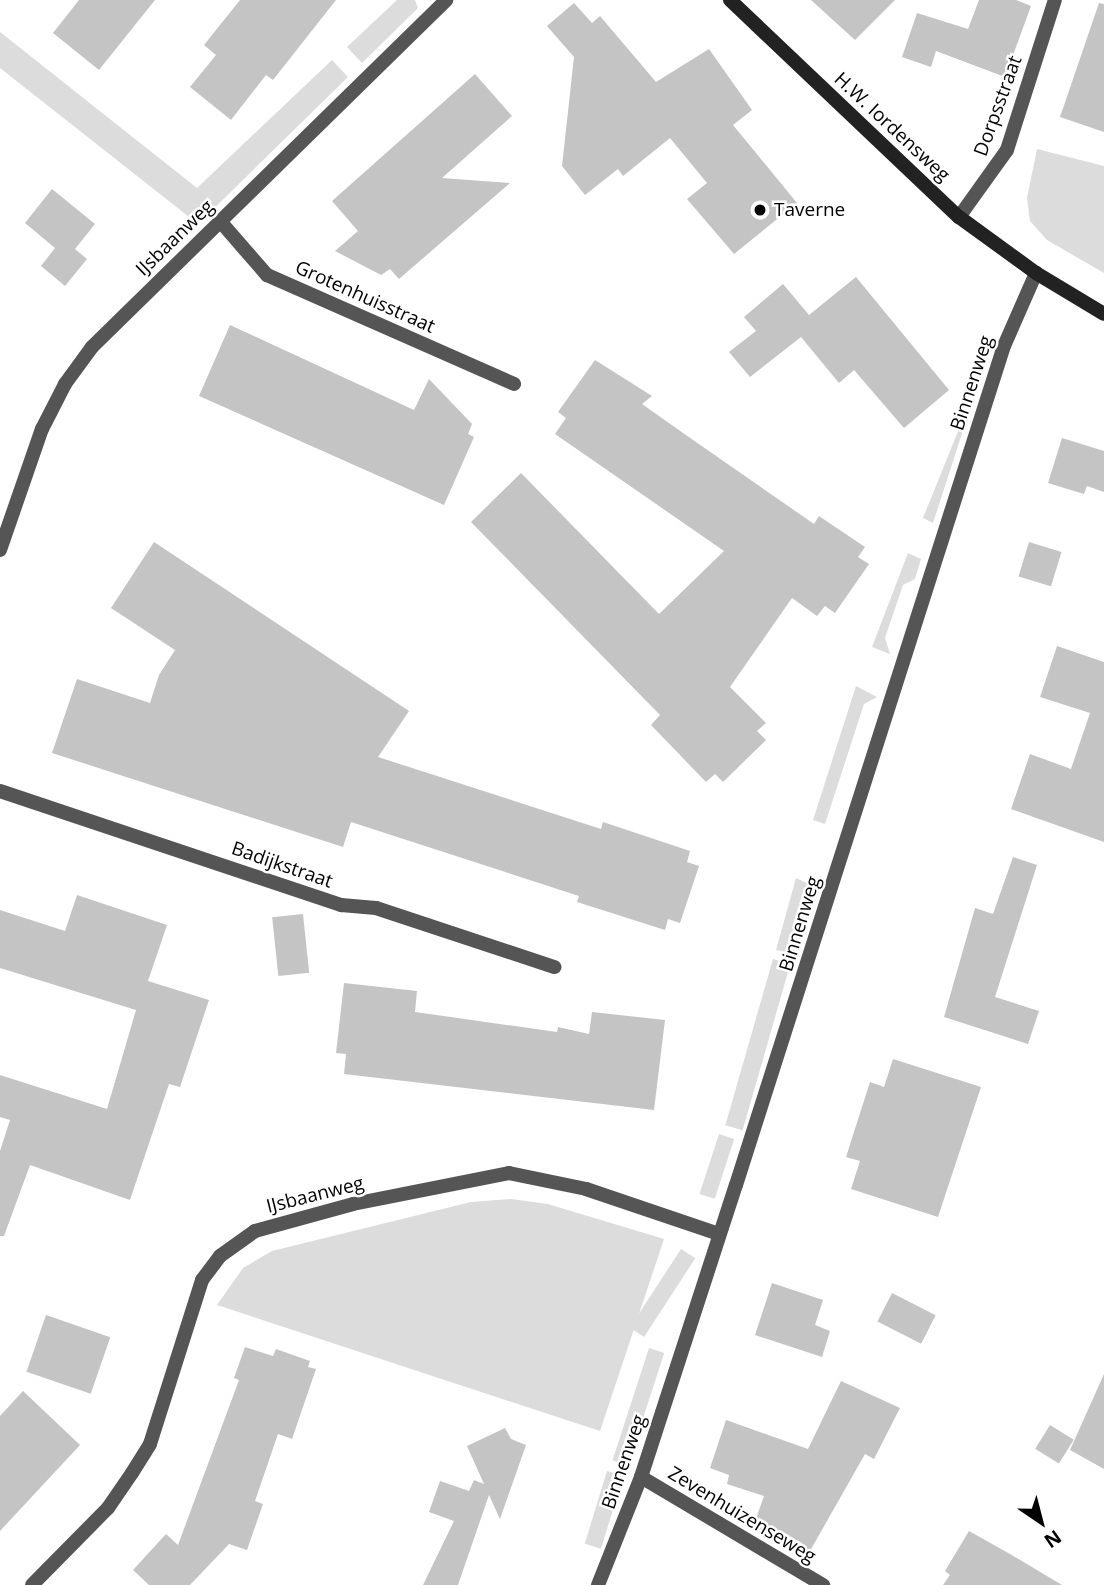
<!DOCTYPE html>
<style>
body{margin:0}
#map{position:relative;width:1104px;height:1585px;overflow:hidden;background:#fff;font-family:"Open Sans",sans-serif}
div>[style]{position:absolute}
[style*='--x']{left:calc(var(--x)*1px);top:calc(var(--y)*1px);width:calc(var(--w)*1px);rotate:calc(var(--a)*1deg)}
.green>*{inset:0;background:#dcdcdc;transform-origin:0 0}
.building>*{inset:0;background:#c4c4c4;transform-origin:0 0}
.service>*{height:14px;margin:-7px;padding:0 7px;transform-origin:7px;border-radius:7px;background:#555}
.minor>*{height:14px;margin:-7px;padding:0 7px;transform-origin:7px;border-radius:7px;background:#555}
.tertiary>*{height:14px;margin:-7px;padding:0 7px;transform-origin:7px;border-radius:7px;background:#555}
.secondary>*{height:14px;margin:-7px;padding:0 7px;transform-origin:7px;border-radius:7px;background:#222}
.dots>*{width:19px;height:19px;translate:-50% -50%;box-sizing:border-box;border:4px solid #fff;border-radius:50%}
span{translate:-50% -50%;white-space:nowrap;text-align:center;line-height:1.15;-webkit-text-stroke:5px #fff;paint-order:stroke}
.street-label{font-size:19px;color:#000}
.poi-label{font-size:19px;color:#000}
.left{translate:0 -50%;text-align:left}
.north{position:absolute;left:1006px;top:1487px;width:70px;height:70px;-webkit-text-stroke:5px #fff;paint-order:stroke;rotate:145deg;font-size:19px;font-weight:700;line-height:28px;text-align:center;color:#000}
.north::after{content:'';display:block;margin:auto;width:24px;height:32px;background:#000;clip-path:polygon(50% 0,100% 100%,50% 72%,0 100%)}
</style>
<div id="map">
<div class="green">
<i style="clip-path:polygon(397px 0,415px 0,418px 8px,362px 63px,347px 47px)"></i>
<i style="clip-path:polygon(0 32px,197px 188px,332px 60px,348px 77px,198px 224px,0 68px)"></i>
<i style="clip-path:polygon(1037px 149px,1104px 166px,1104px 273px,1047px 240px,1030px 221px,1027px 198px)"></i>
<i style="clip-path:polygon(965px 414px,967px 418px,933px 523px,923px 518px)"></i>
<i style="clip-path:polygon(908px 553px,921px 559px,915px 579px,903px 585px,885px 638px,890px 654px,872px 647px)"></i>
<i style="clip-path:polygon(856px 686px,877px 697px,864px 704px,825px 824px,813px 820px)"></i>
<i style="clip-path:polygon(796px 878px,815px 887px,793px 954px,776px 950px)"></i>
<i style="left:773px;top:959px;width:18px;height:173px;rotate:16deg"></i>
<i style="left:719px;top:1134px;width:16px;height:63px;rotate:18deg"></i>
<i style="clip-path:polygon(511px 1199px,548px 1204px,664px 1239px,600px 1431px,217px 1305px,243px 1268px,272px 1251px,471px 1202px)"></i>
<i style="left:681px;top:1249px;width:17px;height:94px;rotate:33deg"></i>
<i style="left:649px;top:1348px;width:16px;height:118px;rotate:18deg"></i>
<i style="left:607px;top:1471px;width:17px;height:76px;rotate:17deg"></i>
</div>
<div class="building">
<i style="clip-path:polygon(79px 0,155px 0,99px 70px,53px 33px)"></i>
<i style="clip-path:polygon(240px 0,336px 0,273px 80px,266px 75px,231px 120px,190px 87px,216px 55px,204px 45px)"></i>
<i style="clip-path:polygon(811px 0,895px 0,855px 40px)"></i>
<i style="clip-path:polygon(979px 0,1016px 0,1031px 6px,1005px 77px,936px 51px,931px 67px,902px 57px,917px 13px,968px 29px)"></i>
<i style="clip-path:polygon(574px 3px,592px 23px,600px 16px,656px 82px,709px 49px,752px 110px,733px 125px,797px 203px,734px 254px,687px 199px,707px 183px,670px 138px,623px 176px,618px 169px,585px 195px,562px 166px,574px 57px,547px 26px)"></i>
<i style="clip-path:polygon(1099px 3px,1104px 4px,1104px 132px,1060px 117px)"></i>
<i style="clip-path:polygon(475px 74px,512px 116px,442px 178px,510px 183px,399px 279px,390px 269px,381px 275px,335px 251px,358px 231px,332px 201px)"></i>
<i style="clip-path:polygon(52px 189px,95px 224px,75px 249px,87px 259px,65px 286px,41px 266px,55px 248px,25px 223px)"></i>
<i style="clip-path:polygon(856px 277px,949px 390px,904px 428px,854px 370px,839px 383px,801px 337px,750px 377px,729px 352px,756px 331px,744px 317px,783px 284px,809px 315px)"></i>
<i style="clip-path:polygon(230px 325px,414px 410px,429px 379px,472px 424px,468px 434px,474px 437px,444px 505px,199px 396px)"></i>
<i style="clip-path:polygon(595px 360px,652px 396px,642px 404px,683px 433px,814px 524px,819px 516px,865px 547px,858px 557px,869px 564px,835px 613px,825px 606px,817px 616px,792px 598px,730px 687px,766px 723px,757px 731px,766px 740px,723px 782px,715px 774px,706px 782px,651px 725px,660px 715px,471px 522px,521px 473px,659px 614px,724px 551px,555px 434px,566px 418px,558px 412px)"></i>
<i style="clip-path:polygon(1062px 438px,1104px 451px,1104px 492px,1087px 486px,1084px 494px,1048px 483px)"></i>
<i style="clip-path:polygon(154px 542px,409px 711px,378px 757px,601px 829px,603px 822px,690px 851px,687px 862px,699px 866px,680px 923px,668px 919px,665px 930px,577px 902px,579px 896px,351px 822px,343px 847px,52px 753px,77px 679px,150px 703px,159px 675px,175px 650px,111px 608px)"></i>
<i style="left:1029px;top:542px;width:34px;height:36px;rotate:17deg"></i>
<i style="clip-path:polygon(1057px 646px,1104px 662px,1104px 842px,1011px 809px,1030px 754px,1071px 769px,1090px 713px,1040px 697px)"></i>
<i style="clip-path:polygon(1013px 857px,1037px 865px,995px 997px,1039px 1011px,1028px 1044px,944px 1017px,975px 908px,993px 914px)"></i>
<i style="clip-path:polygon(77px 895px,167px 925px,148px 981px,209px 1000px,180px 1087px,169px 1084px,130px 1200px,30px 1165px,4px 1236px,0 1236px,0 1151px,10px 1120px,0 1117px,0 1075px,107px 1109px,136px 1010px,0 968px,0 910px,65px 931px)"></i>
<i style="left:303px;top:914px;width:59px;height:31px;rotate:84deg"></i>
<i style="clip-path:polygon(344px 983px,417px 991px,415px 1012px,557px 1032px,558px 1027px,589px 1034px,592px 1012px,665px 1020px,654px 1110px,344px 1074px,346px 1054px,336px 1053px)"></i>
<i style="clip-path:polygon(893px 1059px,981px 1087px,938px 1217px,851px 1189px,860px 1161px,846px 1157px,870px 1082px,884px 1087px)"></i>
<i style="clip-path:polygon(772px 1283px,823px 1300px,815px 1325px,830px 1331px,822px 1357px,755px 1335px)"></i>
<i style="left:892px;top:1293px;width:49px;height:32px;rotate:27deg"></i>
<i style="left:46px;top:1315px;width:68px;height:60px;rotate:19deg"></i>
<i style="clip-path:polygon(245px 1347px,273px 1356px,276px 1349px,310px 1361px,308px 1367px,316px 1369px,292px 1439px,278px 1434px,255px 1501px,263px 1504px,247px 1550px,229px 1544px,190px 1585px,149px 1585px,133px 1570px,166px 1534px,178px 1545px,239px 1380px,234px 1378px)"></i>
<i style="clip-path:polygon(1104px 1374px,1104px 1469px,1070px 1450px)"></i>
<i style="clip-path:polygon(841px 1381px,900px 1408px,874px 1459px,865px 1454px,806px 1558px,753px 1527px,764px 1496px,727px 1484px,729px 1475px,710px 1468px,726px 1420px,808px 1449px)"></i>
<i style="clip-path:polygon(23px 1391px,80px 1445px,0 1531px,0 1416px)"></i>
<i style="left:1050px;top:1425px;width:28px;height:28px;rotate:32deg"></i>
<i style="clip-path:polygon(505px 1428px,511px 1439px,526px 1445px,500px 1519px,489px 1495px,458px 1585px,423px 1585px,454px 1521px,429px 1512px,440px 1481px,469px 1491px,474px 1480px,484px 1484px,467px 1446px)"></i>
<i style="clip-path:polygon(969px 1531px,1010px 1554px,1062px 1585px,943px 1585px,950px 1575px,945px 1571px)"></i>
</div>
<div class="service">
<i style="--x:220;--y:221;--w:72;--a:49"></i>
<i style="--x:267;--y:275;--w:270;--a:23.8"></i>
</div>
<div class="minor">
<i style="--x:959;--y:217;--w:82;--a:-54.4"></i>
<i style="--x:1007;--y:150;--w:157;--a:-72.3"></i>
<i style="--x:0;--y:550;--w:128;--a:-70.9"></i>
<i style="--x:42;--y:429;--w:51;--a:-62.9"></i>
<i style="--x:65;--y:384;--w:46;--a:-53.9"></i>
<i style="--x:92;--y:347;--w:496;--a:-44.4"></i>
<i style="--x:0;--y:791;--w:360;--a:18.5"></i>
<i style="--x:341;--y:905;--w:35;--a:5"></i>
<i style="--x:376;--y:908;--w:188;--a:18.3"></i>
<i style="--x:641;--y:1477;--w:212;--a:30.7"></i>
<i style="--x:32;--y:1585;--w:108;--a:-45.4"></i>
<i style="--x:108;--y:1508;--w:42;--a:-55.6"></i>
<i style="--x:132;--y:1473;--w:34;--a:-58"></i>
<i style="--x:150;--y:1444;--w:172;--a:-72.4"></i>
<i style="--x:202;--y:1280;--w:30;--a:-53"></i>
<i style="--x:220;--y:1256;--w:43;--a:-35.5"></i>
<i style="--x:255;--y:1231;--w:102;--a:-15.4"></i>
<i style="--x:353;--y:1204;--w:159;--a:-11.2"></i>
<i style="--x:509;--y:1173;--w:79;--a:11.7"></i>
<i style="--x:586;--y:1189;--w:140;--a:18.7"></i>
</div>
<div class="tertiary">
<i style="--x:598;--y:1585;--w:116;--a:-68.3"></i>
<i style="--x:641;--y:1477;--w:307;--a:-72"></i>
<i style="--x:736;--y:1185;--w:881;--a:-72.29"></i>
<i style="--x:1004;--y:346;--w:80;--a:-66.3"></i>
</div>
<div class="secondary">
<i style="--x:730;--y:0;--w:315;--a:43.5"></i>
<i style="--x:959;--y:217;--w:95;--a:36"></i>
<i style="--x:1036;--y:273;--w:79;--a:31.1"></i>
</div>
<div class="dots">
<i style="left:760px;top:210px;background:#000"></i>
</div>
<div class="street-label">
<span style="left:998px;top:106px;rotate:-70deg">Dorpsstraat</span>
<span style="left:892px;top:127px;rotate:43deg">H.W. Iordensweg</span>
<span style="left:175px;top:238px;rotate:-44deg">IJsbaanweg</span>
<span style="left:365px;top:297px;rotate:24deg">Grotenhuisstraat</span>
<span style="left:972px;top:383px;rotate:-72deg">Binnenweg</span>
<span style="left:282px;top:865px;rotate:19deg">Badijkstraat</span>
<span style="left:800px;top:924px;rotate:-73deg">Binnenweg</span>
<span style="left:315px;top:1195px;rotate:-14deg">IJsbaanweg</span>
<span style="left:624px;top:1462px;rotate:-71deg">Binnenweg</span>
<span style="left:742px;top:1515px;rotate:31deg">Zevenhuizenseweg</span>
</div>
<div class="poi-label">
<span class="left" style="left:774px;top:210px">Taverne</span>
</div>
<div class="north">N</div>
</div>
